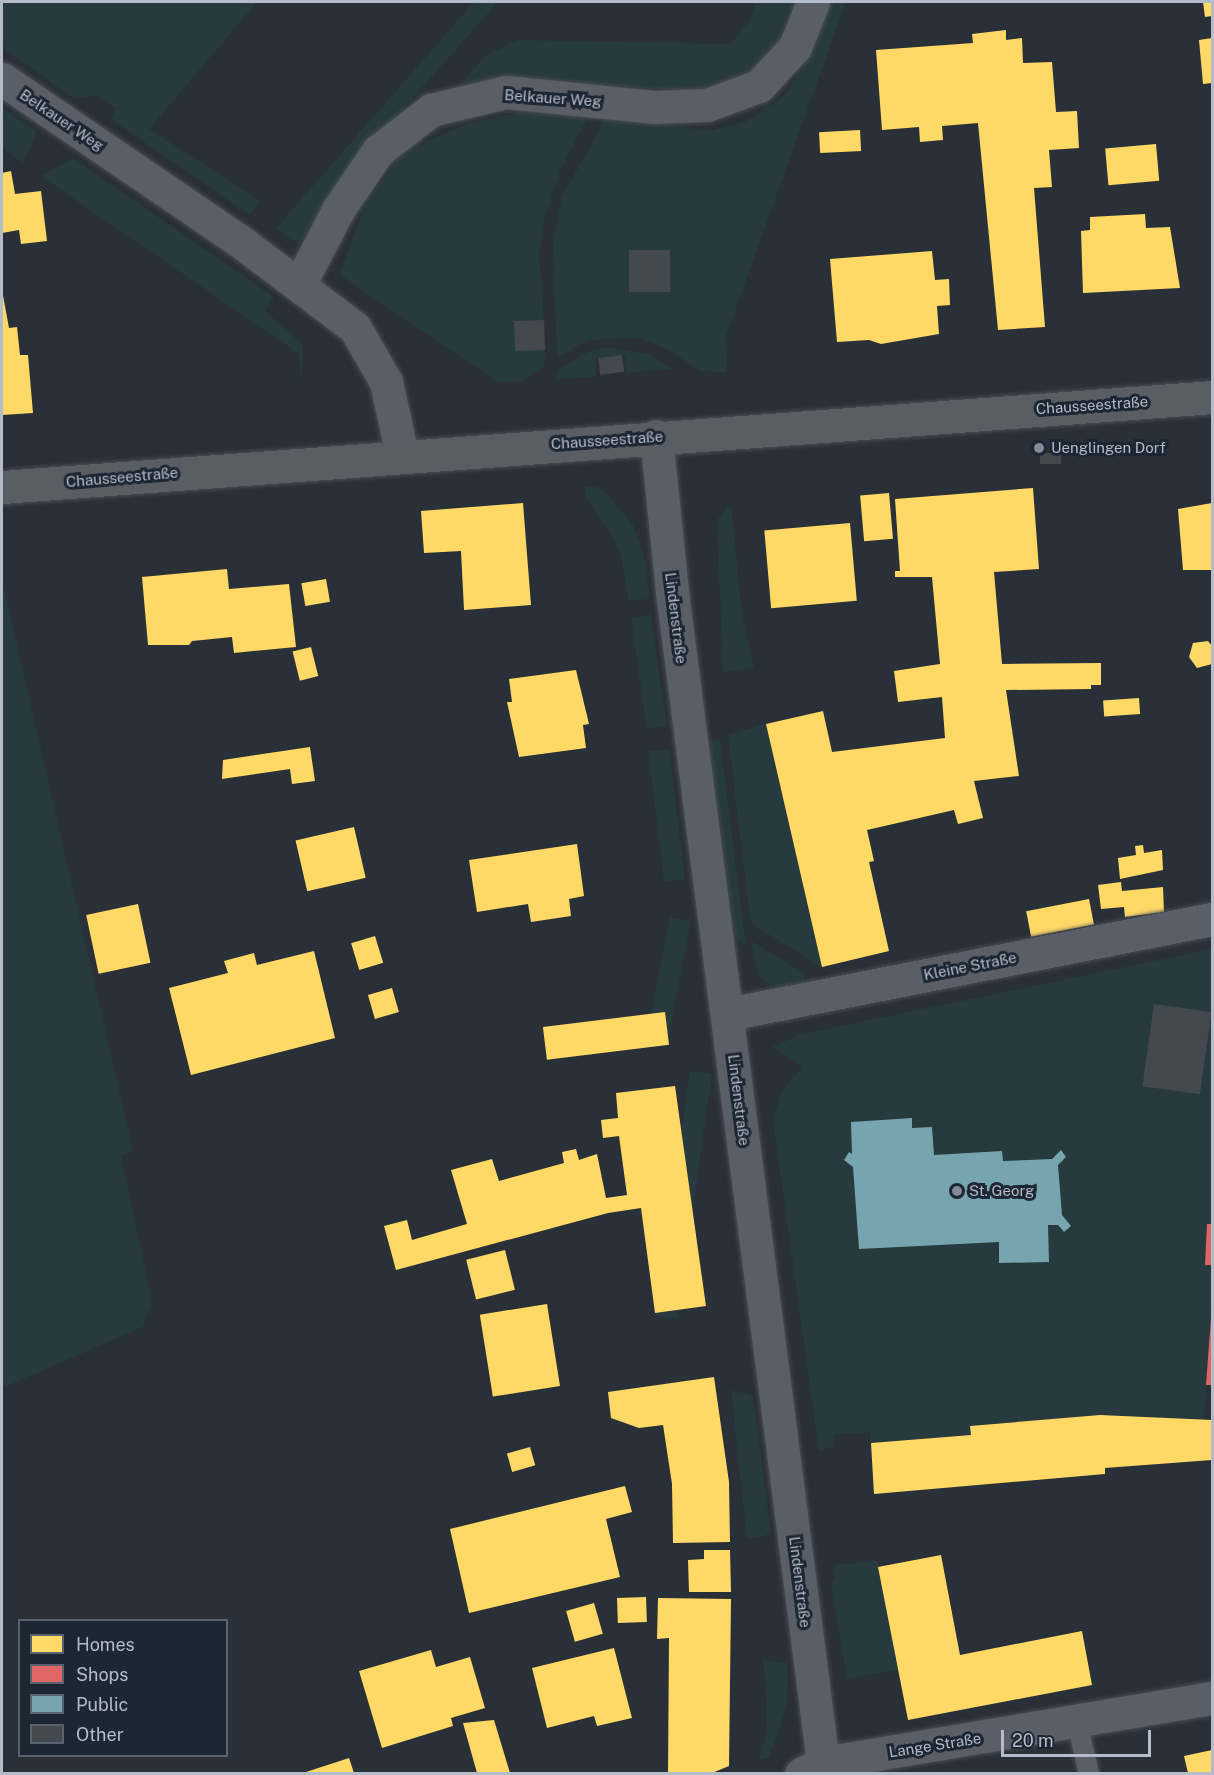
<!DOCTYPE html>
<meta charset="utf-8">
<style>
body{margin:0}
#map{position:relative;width:1214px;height:1775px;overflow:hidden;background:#2a3038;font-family:"Public Sans",sans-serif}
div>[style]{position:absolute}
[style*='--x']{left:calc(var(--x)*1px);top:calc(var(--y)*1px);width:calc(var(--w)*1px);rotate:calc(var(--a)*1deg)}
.green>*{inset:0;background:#273a3e;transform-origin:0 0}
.homes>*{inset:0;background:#ffd966;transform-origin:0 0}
.shops>*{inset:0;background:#e06666}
.public>*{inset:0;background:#76a5af}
.building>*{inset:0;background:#444950;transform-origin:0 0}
.roads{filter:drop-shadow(0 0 2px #484c53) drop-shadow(0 0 2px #484c53)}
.service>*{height:20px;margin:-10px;padding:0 10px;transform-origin:10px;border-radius:10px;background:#5a5e66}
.minor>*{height:33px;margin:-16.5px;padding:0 16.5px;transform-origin:16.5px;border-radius:16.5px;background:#5a5e66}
.secondary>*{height:33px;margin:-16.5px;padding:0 16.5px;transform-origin:16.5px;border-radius:16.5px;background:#595d64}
.dots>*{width:16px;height:16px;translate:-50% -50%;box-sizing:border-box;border:3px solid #1d2633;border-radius:50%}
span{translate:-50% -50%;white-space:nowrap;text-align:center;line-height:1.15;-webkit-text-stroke:6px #1d2633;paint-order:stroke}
.street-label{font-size:15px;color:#b4bcc9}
.poi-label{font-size:15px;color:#b4bcc9}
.left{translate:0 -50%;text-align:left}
.frame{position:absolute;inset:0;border:3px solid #b4bcc9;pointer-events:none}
.legend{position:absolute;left:18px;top:1619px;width:210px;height:138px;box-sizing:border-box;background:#1d2633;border:2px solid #59626f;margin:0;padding:8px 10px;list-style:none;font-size:18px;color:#b4bcc9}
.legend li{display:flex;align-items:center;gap:12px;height:30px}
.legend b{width:30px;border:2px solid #59626f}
.scale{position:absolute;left:1001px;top:1730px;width:150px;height:27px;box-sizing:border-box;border:3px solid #b4bcc9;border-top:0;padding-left:8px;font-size:18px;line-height:21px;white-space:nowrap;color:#b4bcc9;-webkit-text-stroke:4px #1d2633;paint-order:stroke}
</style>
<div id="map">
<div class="green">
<i style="clip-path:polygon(2px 2px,257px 2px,149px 129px,260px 201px,250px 215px,111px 119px,116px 108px,99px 96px,73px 98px,2px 47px)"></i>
<i style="clip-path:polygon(474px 2px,498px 2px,337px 183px,299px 245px,276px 228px)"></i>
<i style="clip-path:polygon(756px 2px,798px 2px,777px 48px,752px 77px,708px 93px,498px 77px,457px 89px,485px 56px,517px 40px,730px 44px,749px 22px)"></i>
<i style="clip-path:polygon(827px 2px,846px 2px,726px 336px,727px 372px,700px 371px,669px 350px,641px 338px,588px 340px,557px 358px,553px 242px,562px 197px,606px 117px,711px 131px,747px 121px,784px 96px,803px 66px)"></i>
<i style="clip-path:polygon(2px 107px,37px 132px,23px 163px,2px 148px)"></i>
<i style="clip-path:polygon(524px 112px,589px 115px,560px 171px,545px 216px,539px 255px,544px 320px,514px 322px,545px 350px,544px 367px,523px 381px,498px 382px,340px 275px,364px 207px,398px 159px,431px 139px,473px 122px)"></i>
<i style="clip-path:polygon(73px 158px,274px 297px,265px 311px,303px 345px,301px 383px,299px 354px,41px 176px)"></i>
<i style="clip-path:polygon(608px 347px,648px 354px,673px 369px,627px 373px,625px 355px,596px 358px,596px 377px,556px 379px,557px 370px,592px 350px)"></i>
<i style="clip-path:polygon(585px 487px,597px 487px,607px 494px,633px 525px,644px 555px,650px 599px,629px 601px,621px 556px,614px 538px,585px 496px)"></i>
<i style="clip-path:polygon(731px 504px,742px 614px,754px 668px,723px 672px,717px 520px)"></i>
<i style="clip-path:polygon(2px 580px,133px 1151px,121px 1156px,152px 1302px,143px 1327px,2px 1388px)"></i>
<i style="left:651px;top:615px;width:112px;height:20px;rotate:82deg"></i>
<i style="clip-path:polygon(766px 724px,786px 812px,822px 967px,755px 926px,750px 919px,728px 735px)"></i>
<i style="clip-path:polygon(720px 740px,746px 947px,736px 938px,709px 741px)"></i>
<i style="left:669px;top:749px;width:131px;height:21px;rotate:83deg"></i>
<i style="left:670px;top:917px;width:21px;height:128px;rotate:11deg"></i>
<i style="clip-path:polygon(751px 941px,804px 973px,809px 990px,777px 988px,764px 980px,758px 974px)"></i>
<i style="clip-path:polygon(1212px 949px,1212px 1224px,1207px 1224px,1205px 1265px,1212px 1265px,1212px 1293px,1204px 1420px,1100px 1415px,971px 1426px,971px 1435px,871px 1443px,871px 1432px,833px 1435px,834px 1447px,819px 1451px,773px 1120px,781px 1093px,802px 1067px,772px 1047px,802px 1034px)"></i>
<i style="left:690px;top:1071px;width:22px;height:247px;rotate:8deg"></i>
<i style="clip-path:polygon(731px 1390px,753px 1396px,771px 1533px,762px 1537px,747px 1539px)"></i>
<i style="clip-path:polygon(878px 1561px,898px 1670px,847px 1679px,831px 1586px,835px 1579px,834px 1565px)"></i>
<i style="clip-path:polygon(763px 1659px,787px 1664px,788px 1681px,787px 1705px,777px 1737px,768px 1758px,759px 1760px,766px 1736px,767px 1706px)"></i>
</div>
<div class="homes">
<i style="clip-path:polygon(1203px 2px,1212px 2px,1212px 16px,1205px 17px)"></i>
<i style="clip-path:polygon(1006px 30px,1006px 40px,1022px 38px,1023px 63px,1052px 62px,1056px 112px,1077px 111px,1079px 148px,1049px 150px,1052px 187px,1034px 188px,1045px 327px,998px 330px,978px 123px,942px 126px,943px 140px,920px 142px,919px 127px,882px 130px,876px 50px,973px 43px,972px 34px)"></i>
<i style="clip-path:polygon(1212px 38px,1212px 83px,1203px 84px,1199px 40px)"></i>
<i style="left:860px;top:130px;width:21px;height:41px;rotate:87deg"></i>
<i style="left:1156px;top:144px;width:37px;height:51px;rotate:85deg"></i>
<i style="clip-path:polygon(11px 171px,15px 194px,41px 191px,47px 241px,21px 244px,19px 230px,2px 233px,2px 173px)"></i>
<i style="clip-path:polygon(1145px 214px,1146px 228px,1170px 227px,1180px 288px,1083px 293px,1081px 231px,1090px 230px,1090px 217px)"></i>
<i style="clip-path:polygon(932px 251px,935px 280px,949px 279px,950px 305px,937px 306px,939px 334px,881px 344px,869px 340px,837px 342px,830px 259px)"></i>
<i style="clip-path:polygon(2px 290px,9px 328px,17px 327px,20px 355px,28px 355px,33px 413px,2px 415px)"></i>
<i style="clip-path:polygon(1033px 488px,1039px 569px,994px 572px,1002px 664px,1101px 663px,1101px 685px,1091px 685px,1091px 689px,1006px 690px,1019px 776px,974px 781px,983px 818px,958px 824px,954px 810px,867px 830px,874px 861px,869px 862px,889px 951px,822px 967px,766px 724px,823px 711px,832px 752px,945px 738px,942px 697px,898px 702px,894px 671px,940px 664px,932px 577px,895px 577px,895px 571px,900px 571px,895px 499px)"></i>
<i style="left:889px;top:493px;width:46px;height:29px;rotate:85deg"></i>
<i style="clip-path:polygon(523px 503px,531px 605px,464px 610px,461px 551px,424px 553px,421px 511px)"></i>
<i style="clip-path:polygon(1212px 503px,1212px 570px,1183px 570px,1178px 509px)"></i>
<i style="left:850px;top:523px;width:78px;height:86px;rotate:85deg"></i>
<i style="clip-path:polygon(227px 569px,229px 589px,289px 584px,296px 647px,234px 653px,232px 637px,192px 641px,189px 645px,148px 645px,142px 577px)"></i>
<i style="left:326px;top:579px;width:23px;height:25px;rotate:80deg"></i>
<i style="clip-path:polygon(1208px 641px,1212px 646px,1212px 664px,1197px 668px,1189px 657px,1193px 643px)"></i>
<i style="left:311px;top:647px;width:30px;height:19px;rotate:76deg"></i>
<i style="clip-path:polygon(576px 670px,589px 724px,583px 725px,586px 748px,519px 757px,507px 702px,512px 702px,509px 679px)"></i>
<i style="left:1139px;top:698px;width:16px;height:36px;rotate:86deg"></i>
<i style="clip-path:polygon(310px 747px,315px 781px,292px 784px,290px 769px,222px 779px,223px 760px)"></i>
<i style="left:354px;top:827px;width:52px;height:60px;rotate:77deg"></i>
<i style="clip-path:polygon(577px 844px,584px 896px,569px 899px,571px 916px,531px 922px,528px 904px,477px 912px,469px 860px)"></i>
<i style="clip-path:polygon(1143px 845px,1144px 853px,1162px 850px,1163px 870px,1120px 879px,1118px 858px,1136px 855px,1135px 846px)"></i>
<i style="clip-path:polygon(1121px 882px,1122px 891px,1163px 887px,1164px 912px,1125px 917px,1124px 907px,1101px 909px,1098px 885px)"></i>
<i style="left:1089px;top:899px;width:26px;height:64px;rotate:79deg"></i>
<i style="left:138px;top:904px;width:60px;height:53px;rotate:78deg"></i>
<i style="left:375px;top:936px;width:28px;height:25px;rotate:73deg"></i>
<i style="clip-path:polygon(314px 951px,335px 1038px,191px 1075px,169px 988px,228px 973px,224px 961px,254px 953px,257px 965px)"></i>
<i style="left:392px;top:988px;width:25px;height:25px;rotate:74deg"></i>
<i style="left:665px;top:1012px;width:33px;height:123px;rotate:83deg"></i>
<i style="clip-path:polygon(675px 1086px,706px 1306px,655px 1313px,641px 1208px,608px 1213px,396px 1270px,384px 1226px,407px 1220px,412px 1240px,467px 1224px,451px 1170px,492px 1159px,499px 1181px,564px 1163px,562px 1152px,576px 1149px,579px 1160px,597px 1154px,606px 1198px,627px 1195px,619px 1136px,603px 1138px,601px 1120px,618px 1118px,616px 1093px)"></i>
<i style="left:505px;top:1250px;width:41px;height:40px;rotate:76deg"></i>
<i style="left:547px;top:1304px;width:83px;height:68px;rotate:81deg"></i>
<i style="clip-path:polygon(714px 1377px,729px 1482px,730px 1542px,673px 1543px,672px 1484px,663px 1425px,639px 1428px,611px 1418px,608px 1392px)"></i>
<i style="clip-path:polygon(1100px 1415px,1212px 1420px,1212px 1460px,1105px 1468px,1105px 1474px,874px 1494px,871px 1443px,971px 1435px,970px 1426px)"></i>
<i style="left:530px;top:1447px;width:19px;height:24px;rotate:74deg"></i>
<i style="clip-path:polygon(625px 1486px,632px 1512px,606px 1519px,620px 1577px,469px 1613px,450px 1529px)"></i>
<i style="clip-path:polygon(704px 1550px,730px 1550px,731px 1592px,689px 1592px,688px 1560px,704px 1559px)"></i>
<i style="clip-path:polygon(941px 1555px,960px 1655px,1082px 1631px,1092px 1685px,908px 1720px,878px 1567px)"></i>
<i style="left:646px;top:1597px;width:25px;height:29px;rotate:88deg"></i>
<i style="clip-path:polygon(658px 1598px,731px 1599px,729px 1766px,712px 1773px,668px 1773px,669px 1638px,657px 1639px)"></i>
<i style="left:594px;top:1603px;width:32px;height:29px;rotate:74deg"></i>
<i style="clip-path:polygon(614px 1648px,632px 1718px,597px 1726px,594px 1716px,547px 1728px,532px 1668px)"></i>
<i style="clip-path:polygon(431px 1650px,436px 1667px,470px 1657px,485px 1708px,451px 1718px,453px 1726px,382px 1748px,359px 1671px)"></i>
<i style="clip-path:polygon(494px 1720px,510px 1773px,477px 1773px,463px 1723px)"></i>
<i style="clip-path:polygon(1212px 1750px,1212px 1773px,1188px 1773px,1184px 1756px)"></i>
<i style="clip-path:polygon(349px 1758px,354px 1773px,303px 1773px)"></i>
</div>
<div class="shops">
<i style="clip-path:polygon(1207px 1224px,1212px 1224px,1212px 1265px,1205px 1265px)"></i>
<i style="clip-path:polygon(1211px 1317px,1212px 1317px,1212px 1385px,1206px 1385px)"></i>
</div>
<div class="public">
<i style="clip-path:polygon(912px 1118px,912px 1128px,932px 1127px,934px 1155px,1002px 1151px,1003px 1161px,1052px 1159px,1061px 1150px,1066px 1157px,1058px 1165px,1062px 1215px,1071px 1226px,1064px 1232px,1058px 1225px,1048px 1225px,1049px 1262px,999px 1263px,999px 1242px,859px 1249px,853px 1167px,844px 1160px,849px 1152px,852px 1154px,851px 1122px)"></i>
</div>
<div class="building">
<i style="left:629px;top:250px;width:41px;height:42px"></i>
<i style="left:544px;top:320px;width:30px;height:30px;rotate:88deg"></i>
<i style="left:622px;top:355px;width:17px;height:24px;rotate:83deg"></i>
<i style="left:1040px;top:453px;width:21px;height:11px"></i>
<i style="left:1154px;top:1004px;width:58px;height:83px;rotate:8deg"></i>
</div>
<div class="roads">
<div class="service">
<i style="--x:1077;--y:1722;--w:53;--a:77"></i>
</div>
<div class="minor">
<i style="--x:2;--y:79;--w:294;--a:34.3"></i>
<i style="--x:245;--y:245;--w:138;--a:37"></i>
<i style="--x:355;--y:328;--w:62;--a:60.1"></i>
<i style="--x:386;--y:382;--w:75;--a:77.6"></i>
<i style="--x:299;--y:285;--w:85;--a:-62.5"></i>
<i style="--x:338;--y:210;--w:71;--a:-55.9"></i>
<i style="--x:378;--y:151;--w:67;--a:-37.7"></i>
<i style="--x:431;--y:110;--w:77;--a:-13.5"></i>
<i style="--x:506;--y:92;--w:148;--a:5.8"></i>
<i style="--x:653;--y:107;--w:54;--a:-2.1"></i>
<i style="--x:707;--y:105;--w:55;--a:-20.1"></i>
<i style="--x:759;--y:86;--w:53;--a:-47.3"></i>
<i style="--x:795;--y:47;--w:48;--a:-68.2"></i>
<i style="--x:656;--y:436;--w:157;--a:84.1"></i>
<i style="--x:672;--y:592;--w:1181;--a:82.65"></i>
<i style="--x:728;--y:1014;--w:493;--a:-11.1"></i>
<i style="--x:801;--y:1774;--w:25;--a:-27"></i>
<i style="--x:823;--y:1763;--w:394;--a:-9.5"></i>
</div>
<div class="secondary">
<i style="--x:2;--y:487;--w:1213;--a:-4.25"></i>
</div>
</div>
<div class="dots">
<i style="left:1039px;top:448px;background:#848b96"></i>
<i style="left:957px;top:1191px;background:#848b96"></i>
</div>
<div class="street-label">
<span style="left:553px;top:98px;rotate:4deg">Belkauer Weg</span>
<span style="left:62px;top:120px;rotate:34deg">Belkauer Weg</span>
<span style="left:1092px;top:405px;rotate:-4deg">Chausseestraße</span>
<span style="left:607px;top:440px;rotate:-4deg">Chausseestraße</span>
<span style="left:122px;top:477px;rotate:-5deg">Chausseestraße</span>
<span style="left:676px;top:618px;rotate:83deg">Lindenstraße</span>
<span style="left:970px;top:966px;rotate:-11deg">Kleine Straße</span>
<span style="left:739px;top:1100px;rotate:83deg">Lindenstraße</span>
<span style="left:800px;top:1582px;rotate:83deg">Lindenstraße</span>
<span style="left:935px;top:1745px;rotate:-9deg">Lange Straße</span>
</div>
<div class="poi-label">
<span class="left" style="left:1051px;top:448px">Uenglingen Dorf</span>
<span class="left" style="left:969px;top:1191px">St. Georg</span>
</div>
<div class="frame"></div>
<ul class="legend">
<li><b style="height:16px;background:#ffd966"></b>Homes</li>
<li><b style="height:16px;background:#e06666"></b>Shops</li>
<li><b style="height:16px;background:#76a5af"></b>Public</li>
<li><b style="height:16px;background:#444950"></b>Other</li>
</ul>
<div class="scale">20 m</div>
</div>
